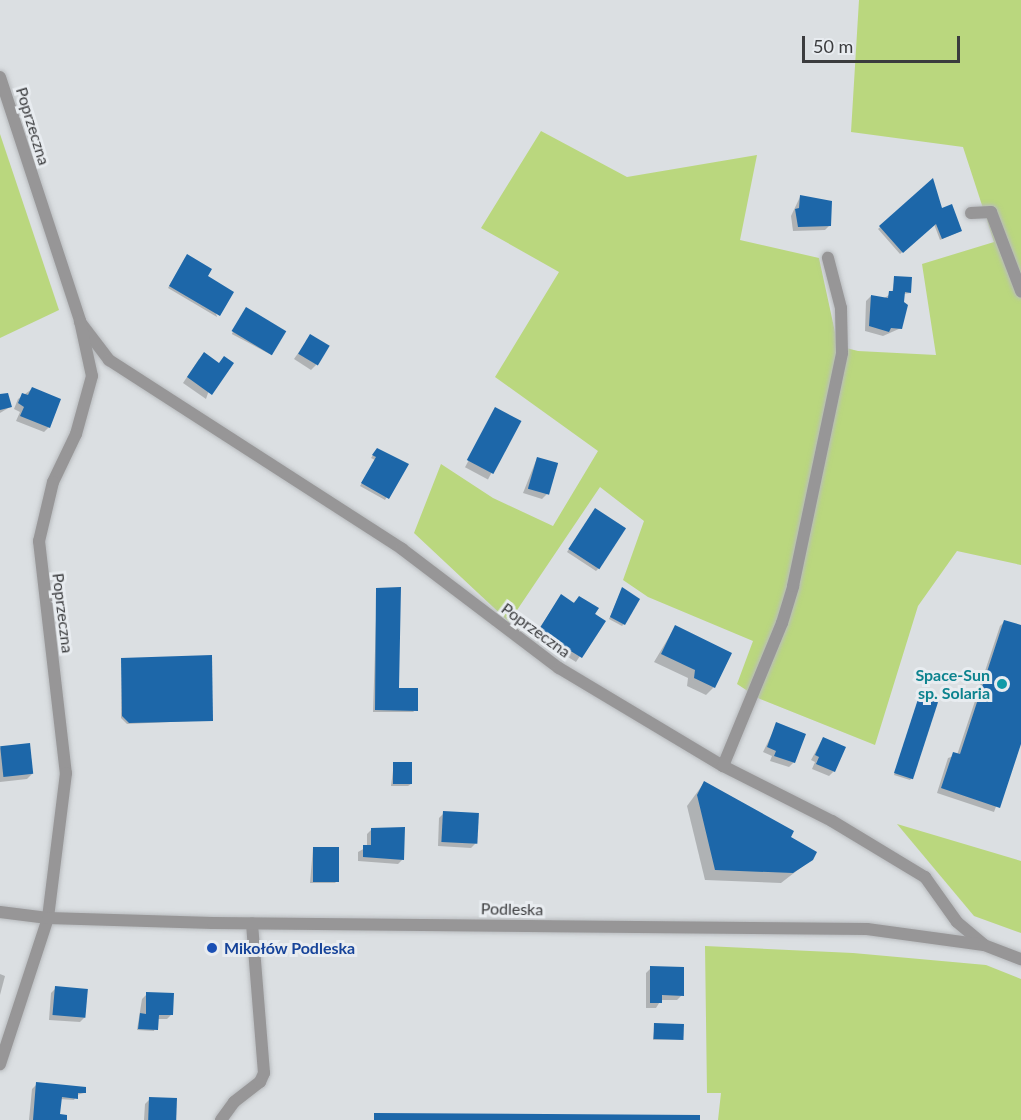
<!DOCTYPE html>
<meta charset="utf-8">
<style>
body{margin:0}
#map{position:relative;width:1021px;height:1120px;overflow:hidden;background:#dbdfe2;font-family:Lato,sans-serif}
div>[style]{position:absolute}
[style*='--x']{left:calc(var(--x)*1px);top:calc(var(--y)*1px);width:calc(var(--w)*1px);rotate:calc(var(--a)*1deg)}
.green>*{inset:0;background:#bad77e}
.shadow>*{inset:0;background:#0003;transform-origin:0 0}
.building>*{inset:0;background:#1d67a9;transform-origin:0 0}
.roads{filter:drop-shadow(0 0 2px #b8bbbe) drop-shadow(0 0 2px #b8bbbe)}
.service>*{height:12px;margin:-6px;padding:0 6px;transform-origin:6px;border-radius:6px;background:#979697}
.minor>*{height:12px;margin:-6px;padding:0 6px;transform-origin:6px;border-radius:6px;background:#979697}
.tertiary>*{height:12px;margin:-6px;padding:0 6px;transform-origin:6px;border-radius:6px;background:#979697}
.dots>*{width:16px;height:16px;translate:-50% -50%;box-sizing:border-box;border:3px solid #e8ecf0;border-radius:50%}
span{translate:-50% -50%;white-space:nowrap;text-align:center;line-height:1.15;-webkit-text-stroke:6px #e8ecf0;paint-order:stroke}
.street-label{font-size:16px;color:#3b3c3e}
.culture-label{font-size:16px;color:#0d838f;font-weight:700}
.right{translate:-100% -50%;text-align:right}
.transit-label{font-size:16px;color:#164399;font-weight:700}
.left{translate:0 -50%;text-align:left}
.scale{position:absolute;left:802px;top:36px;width:158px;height:27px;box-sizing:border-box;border:3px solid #3b3c3e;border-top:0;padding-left:8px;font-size:18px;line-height:21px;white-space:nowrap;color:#3b3c3e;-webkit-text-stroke:4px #e8ecf0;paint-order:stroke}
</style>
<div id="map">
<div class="green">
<i style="clip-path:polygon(859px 0,1021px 0,1021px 565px,957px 551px,918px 606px,875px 745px,760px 699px,737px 684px,753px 641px,648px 597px,623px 580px,644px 521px,600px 487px,509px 622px,414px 533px,441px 464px,493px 498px,553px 526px,598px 451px,495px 377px,559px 272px,481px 228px,541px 131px,627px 177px,757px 155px,740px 240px,819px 258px,838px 346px,858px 351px,936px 355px,922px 264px,994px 242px,963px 147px,851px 132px)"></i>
<i style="clip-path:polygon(0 134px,59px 310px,0 338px)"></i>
<i style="clip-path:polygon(897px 824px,1021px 861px,1021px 933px,974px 916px)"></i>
<i style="clip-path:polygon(705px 946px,853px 953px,986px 965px,1021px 979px,1021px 1120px,718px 1120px,721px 1093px,707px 1093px)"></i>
</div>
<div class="shadow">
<i style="clip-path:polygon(932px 180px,941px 210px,961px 231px,940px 240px,934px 224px,900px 254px,878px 229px)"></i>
<i style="clip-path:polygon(800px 197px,830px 225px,825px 230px,793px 231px,791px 216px)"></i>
<i style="clip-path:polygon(185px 258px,206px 277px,217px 317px,168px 288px)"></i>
<i style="clip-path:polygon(895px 277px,910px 293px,903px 294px,901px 328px,883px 336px,865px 331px,866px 301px,871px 296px,883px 299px,892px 293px)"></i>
<i style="left:244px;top:311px;width:45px;height:26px;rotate:28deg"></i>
<i style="clip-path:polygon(310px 336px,316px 365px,311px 370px,294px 359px)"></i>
<i style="clip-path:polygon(199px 359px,218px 364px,206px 399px,183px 383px)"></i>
<i style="clip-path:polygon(32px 389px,49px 427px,44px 432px,16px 421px,20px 412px,14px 409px,18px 399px)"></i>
<i style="clip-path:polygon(0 396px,10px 407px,0 413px)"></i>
<i style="left:496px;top:409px;width:26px;height:66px;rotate:28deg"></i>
<i style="clip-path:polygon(375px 452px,407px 465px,385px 500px,360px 486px,375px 460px,371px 458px)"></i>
<i style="clip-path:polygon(537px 458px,547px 494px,542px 499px,523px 493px)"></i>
<i style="clip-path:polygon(593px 512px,598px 569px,596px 571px,567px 552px)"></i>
<i style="clip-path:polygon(377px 589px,398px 689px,414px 712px,373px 712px)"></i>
<i style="clip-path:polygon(622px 589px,624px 624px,622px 626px,609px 619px)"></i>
<i style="clip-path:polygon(561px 596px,573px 603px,579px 598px,603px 621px,576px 662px,534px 636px)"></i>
<i style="clip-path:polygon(1005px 621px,1021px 627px,1021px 739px,994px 812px,937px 793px,948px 758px,957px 755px,1000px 626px)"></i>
<i style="clip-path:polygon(675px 627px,714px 687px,706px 695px,687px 686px,688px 678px,654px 662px)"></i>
<i style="clip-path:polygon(122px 659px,212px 720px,127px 724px,121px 718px)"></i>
<i style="clip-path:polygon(919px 698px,912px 778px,910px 780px,894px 775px)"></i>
<i style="clip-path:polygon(777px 724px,794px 762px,789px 767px,770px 761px,772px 756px,763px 752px)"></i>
<i style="clip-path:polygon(823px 738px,834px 771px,829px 776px,812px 769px,815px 762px,811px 760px)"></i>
<i style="clip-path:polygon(29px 745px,32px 774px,27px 779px,0 782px,0 748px)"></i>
<i style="clip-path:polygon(394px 763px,411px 784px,408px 786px,391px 786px)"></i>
<i style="clip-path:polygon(704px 783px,789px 838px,812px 859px,781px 883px,705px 880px,687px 806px)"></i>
<i style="clip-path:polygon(444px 813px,476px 843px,471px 848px,438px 846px,439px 818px)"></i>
<i style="clip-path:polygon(372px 829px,403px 859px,398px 864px,358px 861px,358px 852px,367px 847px,367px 834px)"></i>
<i style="clip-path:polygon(313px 848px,337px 881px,335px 883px,310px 883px)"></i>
<i style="clip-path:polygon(651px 968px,682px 995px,677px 1000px,661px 1000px,656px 1008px,646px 1008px,646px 973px)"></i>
<i style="clip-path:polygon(0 974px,5px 976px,0 995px)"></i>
<i style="clip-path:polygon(56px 988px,85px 1017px,80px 1022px,49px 1020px,51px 993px)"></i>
<i style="clip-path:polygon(147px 994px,172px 1014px,167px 1019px,157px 1019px,154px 1031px,137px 1030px,142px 999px)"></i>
<i style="clip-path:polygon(655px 1025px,683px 1039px,653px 1040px)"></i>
<i style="clip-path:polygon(37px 1084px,84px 1093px,77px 1095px,74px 1100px,59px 1099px,58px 1116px,65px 1120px,29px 1120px,32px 1089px)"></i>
<i style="clip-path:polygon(150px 1099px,174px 1120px,144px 1120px,145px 1104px)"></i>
</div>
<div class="building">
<i style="clip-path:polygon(933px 178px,942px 208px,952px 204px,962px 231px,942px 239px,936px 224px,903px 253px,879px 226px)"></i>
<i style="clip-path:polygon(800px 195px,832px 201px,831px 226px,798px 227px,795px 209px,799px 208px)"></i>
<i style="clip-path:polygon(187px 254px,212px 269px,208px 276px,234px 292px,220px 316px,169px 286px)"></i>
<i style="clip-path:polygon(894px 276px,912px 277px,911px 293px,905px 292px,904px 302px,908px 305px,902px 329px,891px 328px,889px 332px,869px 326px,871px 295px,888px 298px,889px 291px,893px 291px)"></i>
<i style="left:246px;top:307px;width:47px;height:28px;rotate:31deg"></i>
<i style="left:310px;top:334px;width:23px;height:23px;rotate:31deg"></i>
<i style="clip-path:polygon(204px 352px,219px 363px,224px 356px,234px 363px,212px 395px,187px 377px)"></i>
<i style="clip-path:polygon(32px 387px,61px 399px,50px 428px,20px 416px,24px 407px,18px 403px,22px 393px,28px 395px)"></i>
<i style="clip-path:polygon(8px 393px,12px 407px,0 410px,0 394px)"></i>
<i style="left:495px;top:407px;width:30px;height:60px;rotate:28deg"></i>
<i style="clip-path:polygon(377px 448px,409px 464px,389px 499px,361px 483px,376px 457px,372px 455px)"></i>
<i style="left:537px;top:457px;width:22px;height:33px;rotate:16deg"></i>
<i style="left:595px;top:508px;width:37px;height:49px;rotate:33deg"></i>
<i style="clip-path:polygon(401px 587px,399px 688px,418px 688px,418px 711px,375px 710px,376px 588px)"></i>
<i style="clip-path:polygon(622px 587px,640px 599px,625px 625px,610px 617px)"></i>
<i style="clip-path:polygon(561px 594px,574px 603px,579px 596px,599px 608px,595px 614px,606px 621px,582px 658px,538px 631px)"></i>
<i style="clip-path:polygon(1004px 620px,1021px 625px,1021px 744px,1000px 808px,941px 788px,953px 752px,960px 754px)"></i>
<i style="clip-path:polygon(675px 625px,732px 653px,715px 688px,694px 678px,695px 670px,661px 654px)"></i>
<i style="clip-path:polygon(212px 655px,213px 721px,129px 723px,122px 716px,121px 658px)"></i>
<i style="left:919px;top:696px;width:20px;height:81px;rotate:18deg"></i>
<i style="clip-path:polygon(776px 722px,806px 734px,795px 763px,774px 756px,776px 751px,767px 747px)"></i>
<i style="clip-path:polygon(823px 737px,846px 747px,835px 772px,816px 764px,819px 757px,815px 755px)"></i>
<i style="left:30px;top:743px;width:31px;height:30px;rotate:84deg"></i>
<i style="left:393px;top:762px;width:19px;height:22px"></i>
<i style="clip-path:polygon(704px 781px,794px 831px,791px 837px,817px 852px,813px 860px,793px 873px,715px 870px,697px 795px)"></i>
<i style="left:443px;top:811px;width:36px;height:31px;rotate:3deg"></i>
<i style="clip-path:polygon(405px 827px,404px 860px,363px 857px,363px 845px,371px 845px,371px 828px)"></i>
<i style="left:313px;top:847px;width:26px;height:35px"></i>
<i style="clip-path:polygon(650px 966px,684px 967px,684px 996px,662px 995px,662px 1003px,650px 1003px)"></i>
<i style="left:55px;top:986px;width:33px;height:29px;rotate:5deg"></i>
<i style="clip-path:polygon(146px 992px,174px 993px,173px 1015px,159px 1015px,158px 1030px,138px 1029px,140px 1013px,146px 1014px)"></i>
<i style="left:654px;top:1023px;width:30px;height:16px;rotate:2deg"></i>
<i style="clip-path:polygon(36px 1082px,86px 1087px,86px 1093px,78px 1093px,78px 1099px,62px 1097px,60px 1114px,67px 1115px,67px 1120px,33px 1120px)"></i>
<i style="left:149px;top:1097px;width:28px;height:23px;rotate:2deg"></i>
<i style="clip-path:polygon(374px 1113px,700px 1115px,700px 1120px,374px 1120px)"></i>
</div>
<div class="roads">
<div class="service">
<i style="--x:971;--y:213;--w:20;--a:-3"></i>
<i style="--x:991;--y:212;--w:85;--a:69.2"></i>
<i style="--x:80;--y:322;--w:48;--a:52.7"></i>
<i style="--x:109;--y:360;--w:349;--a:32.8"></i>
<i style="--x:402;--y:549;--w:197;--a:37.2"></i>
<i style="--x:559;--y:668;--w:191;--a:30.9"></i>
<i style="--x:723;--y:766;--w:122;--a:26.8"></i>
<i style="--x:832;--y:821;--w:109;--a:31.1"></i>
<i style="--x:925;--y:877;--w:55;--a:54.6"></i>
<i style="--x:957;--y:922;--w:35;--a:40"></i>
<i style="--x:723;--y:766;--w:155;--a:-67.6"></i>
<i style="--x:782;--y:623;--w:39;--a:-73"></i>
<i style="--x:793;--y:586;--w:238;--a:-78.1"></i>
<i style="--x:842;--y:353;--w:45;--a:-91.3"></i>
<i style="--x:841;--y:308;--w:52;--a:-104.6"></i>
</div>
<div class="minor">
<i style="--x:0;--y:77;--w:257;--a:71.8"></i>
<i style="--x:80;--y:321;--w:56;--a:77.7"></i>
<i style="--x:92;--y:376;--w:60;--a:105.4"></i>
<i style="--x:76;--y:434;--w:53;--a:115.6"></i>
<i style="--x:53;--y:482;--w:61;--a:103.3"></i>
<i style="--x:39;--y:541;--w:234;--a:83.4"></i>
<i style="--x:66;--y:773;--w:146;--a:97.1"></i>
<i style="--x:48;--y:918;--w:154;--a:108.2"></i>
<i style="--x:221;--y:1120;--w:22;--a:-54"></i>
<i style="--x:234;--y:1102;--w:33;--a:-38"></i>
<i style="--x:260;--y:1082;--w:10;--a:-66"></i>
<i style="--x:264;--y:1073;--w:150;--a:-94.6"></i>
</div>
<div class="tertiary">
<i style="--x:0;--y:912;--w:48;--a:7.1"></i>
<i style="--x:48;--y:918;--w:165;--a:1.7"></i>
<i style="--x:213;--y:923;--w:654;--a:0.53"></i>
<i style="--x:867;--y:929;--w:118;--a:7.8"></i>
<i style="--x:984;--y:945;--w:40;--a:21"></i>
</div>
</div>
<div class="dots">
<i style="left:1002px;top:684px;background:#0f9aa8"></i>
<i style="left:212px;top:948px;background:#1a4fb4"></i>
</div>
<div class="street-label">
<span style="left:33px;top:126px;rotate:73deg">Poprzeczna</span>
<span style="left:63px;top:613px;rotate:83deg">Poprzeczna</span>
<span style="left:536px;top:630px;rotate:36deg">Poprzeczna</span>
<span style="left:512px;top:909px;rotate:1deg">Podleska</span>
</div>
<div class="culture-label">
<span class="right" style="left:990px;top:684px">Space-Sun<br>sp. Solaria</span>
</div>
<div class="transit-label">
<span class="left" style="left:224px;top:948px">Mikołów Podleska</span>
</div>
<div class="scale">50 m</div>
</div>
